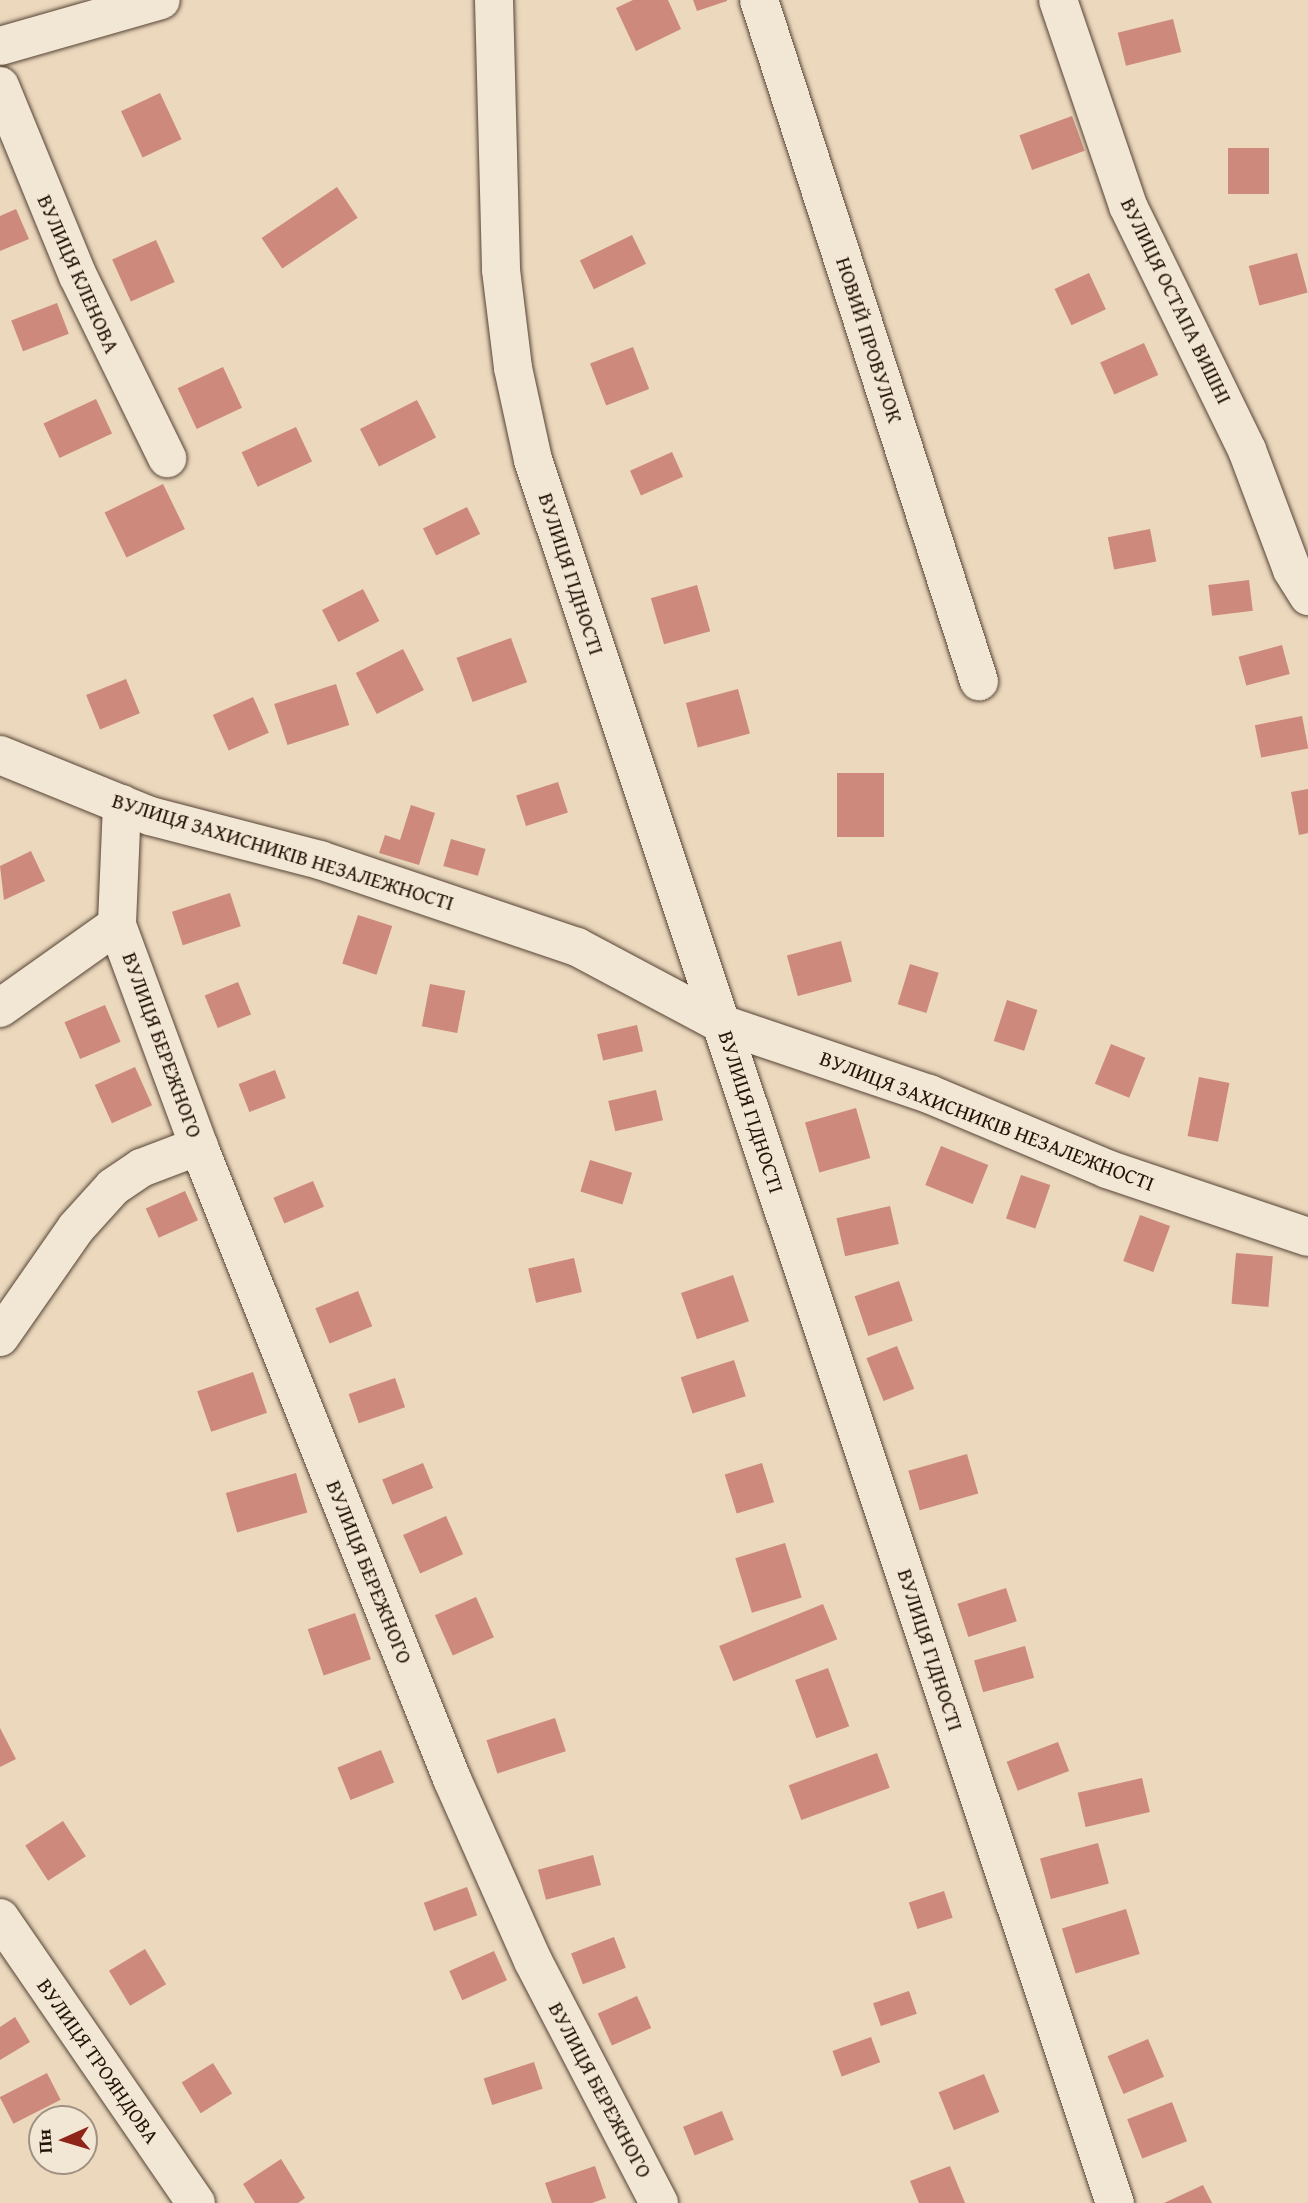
<!DOCTYPE html>
<meta charset="utf-8">
<style>
body{margin:0}
#map{position:relative;width:1308px;height:2203px;overflow:hidden;background:#ebd8bd;font-family:"Gentium Book Plus",serif}
div>[style]{position:absolute}
[style*='--x']{left:calc(var(--x)*1px);top:calc(var(--y)*1px);width:calc(var(--w)*1px);rotate:calc(var(--a)*1deg)}
.building>*{inset:0;background:#cd897c;transform-origin:0 0}
.roads{filter:drop-shadow(0 0 2px #564435) drop-shadow(0 0 2px #564435)}
.minor>*{height:38px;margin:-19px;padding:0 19px;transform-origin:19px;border-radius:19px;background:#f2e6d4}
span{translate:-50% -50%;white-space:nowrap;text-align:center;line-height:1.15;-webkit-text-stroke:5px #f2e6d4;paint-order:stroke}
.street-label{font-size:21px;color:#241308}
.north{position:absolute;left:28px;top:2105px;width:70px;height:70px;box-sizing:border-box;background:#f2e6d4;border:2px solid #a09282;border-radius:50%;rotate:266deg;font-size:19px;font-weight:700;line-height:28px;text-align:center;color:#241308}
.north::after{content:'';display:block;margin:auto;width:24px;height:32px;background:#8f2418;clip-path:polygon(50% 0,100% 100%,50% 72%,0 100%)}
</style>
<div id="map">
<div class="building">
<i style="clip-path:polygon(633px 0,668px 0,681px 29px,636px 51px,616px 8px)"></i>
<i style="clip-path:polygon(693px 0,727px 0,727px 1px,697px 11px)"></i>
<i style="left:1173px;top:19px;width:34px;height:57px;rotate:76deg"></i>
<i style="left:160px;top:93px;width:51px;height:43px;rotate:65deg"></i>
<i style="left:1072px;top:116px;width:37px;height:56px;rotate:70deg"></i>
<i style="left:1228px;top:148px;width:41px;height:46px"></i>
<i style="left:337px;top:187px;width:37px;height:91px;rotate:56deg"></i>
<i style="clip-path:polygon(16px 209px,29px 239px,0 251px,0 216px)"></i>
<i style="left:632px;top:235px;width:32px;height:58px;rotate:64deg"></i>
<i style="left:156px;top:240px;width:46px;height:48px;rotate:66deg"></i>
<i style="left:1297px;top:253px;width:41px;height:50px;rotate:75deg"></i>
<i style="left:1089px;top:273px;width:40px;height:38px;rotate:65deg"></i>
<i style="left:57px;top:303px;width:33px;height:49px;rotate:69deg"></i>
<i style="left:1144px;top:343px;width:35px;height:48px;rotate:66deg"></i>
<i style="left:633px;top:347px;width:45px;height:46px;rotate:69deg"></i>
<i style="left:223px;top:367px;width:45px;height:50px;rotate:65deg"></i>
<i style="left:96px;top:399px;width:38px;height:58px;rotate:65deg"></i>
<i style="left:417px;top:400px;width:42px;height:64px;rotate:63deg"></i>
<i style="left:296px;top:427px;width:38px;height:60px;rotate:65deg"></i>
<i style="left:672px;top:452px;width:27px;height:46px;rotate:66deg"></i>
<i style="left:163px;top:484px;width:50px;height:65px;rotate:64deg"></i>
<i style="left:467px;top:507px;width:30px;height:49px;rotate:64deg"></i>
<i style="left:1150px;top:529px;width:33px;height:43px;rotate:79deg"></i>
<i style="left:1249px;top:580px;width:31px;height:41px;rotate:83deg"></i>
<i style="left:697px;top:585px;width:48px;height:48px;rotate:74deg"></i>
<i style="left:363px;top:589px;width:36px;height:46px;rotate:63deg"></i>
<i style="left:511px;top:638px;width:47px;height:58px;rotate:70deg"></i>
<i style="left:1282px;top:645px;width:30px;height:45px;rotate:75deg"></i>
<i style="left:403px;top:649px;width:46px;height:53px;rotate:63deg"></i>
<i style="left:126px;top:679px;width:37px;height:43px;rotate:68deg"></i>
<i style="left:336px;top:684px;width:43px;height:65px;rotate:72deg"></i>
<i style="left:738px;top:689px;width:46px;height:54px;rotate:75deg"></i>
<i style="left:253px;top:697px;width:39px;height:44px;rotate:66deg"></i>
<i style="left:1302px;top:716px;width:33px;height:48px;rotate:79deg"></i>
<i style="left:837px;top:773px;width:47px;height:64px"></i>
<i style="left:558px;top:782px;width:32px;height:44px;rotate:72deg"></i>
<i style="clip-path:polygon(1308px 789px,1308px 833px,1299px 835px,1291px 792px)"></i>
<i style="clip-path:polygon(411px 805px,435px 813px,419px 865px,379px 853px,385px 835px,400px 840px)"></i>
<i style="left:451px;top:839px;width:36px;height:28px;rotate:16deg"></i>
<i style="clip-path:polygon(31px 851px,45px 881px,4px 900px,0 866px)"></i>
<i style="left:230px;top:893px;width:35px;height:61px;rotate:72deg"></i>
<i style="left:358px;top:915px;width:36px;height:51px;rotate:18deg"></i>
<i style="left:841px;top:941px;width:42px;height:56px;rotate:75deg"></i>
<i style="left:910px;top:964px;width:30px;height:42px;rotate:17deg"></i>
<i style="left:238px;top:982px;width:35px;height:36px;rotate:68deg"></i>
<i style="left:430px;top:984px;width:36px;height:43px;rotate:11deg"></i>
<i style="left:1007px;top:1000px;width:32px;height:43px;rotate:18deg"></i>
<i style="left:105px;top:1005px;width:40px;height:44px;rotate:67deg"></i>
<i style="left:637px;top:1025px;width:27px;height:41px;rotate:77deg"></i>
<i style="left:1111px;top:1044px;width:37px;height:43px;rotate:22deg"></i>
<i style="left:135px;top:1067px;width:42px;height:44px;rotate:66deg"></i>
<i style="left:275px;top:1070px;width:30px;height:39px;rotate:69deg"></i>
<i style="left:1199px;top:1077px;width:31px;height:60px;rotate:11deg"></i>
<i style="left:656px;top:1090px;width:31px;height:49px;rotate:77deg"></i>
<i style="left:856px;top:1108px;width:52px;height:53px;rotate:74deg"></i>
<i style="left:941px;top:1146px;width:51px;height:42px;rotate:22deg"></i>
<i style="left:590px;top:1160px;width:44px;height:33px;rotate:17deg"></i>
<i style="left:1021px;top:1175px;width:31px;height:46px;rotate:19deg"></i>
<i style="left:313px;top:1181px;width:28px;height:43px;rotate:67deg"></i>
<i style="left:185px;top:1191px;width:32px;height:43px;rotate:66deg"></i>
<i style="left:890px;top:1206px;width:39px;height:55px;rotate:77deg"></i>
<i style="left:1140px;top:1215px;width:32px;height:49px;rotate:20deg"></i>
<i style="left:1236px;top:1253px;width:37px;height:51px;rotate:5deg"></i>
<i style="left:574px;top:1258px;width:35px;height:47px;rotate:77deg"></i>
<i style="left:733px;top:1275px;width:49px;height:55px;rotate:71deg"></i>
<i style="left:899px;top:1281px;width:42px;height:47px;rotate:71deg"></i>
<i style="left:358px;top:1291px;width:38px;height:46px;rotate:68deg"></i>
<i style="left:897px;top:1346px;width:46px;height:33px;rotate:68deg"></i>
<i style="left:734px;top:1360px;width:38px;height:56px;rotate:72deg"></i>
<i style="left:253px;top:1372px;width:43px;height:59px;rotate:71deg"></i>
<i style="left:395px;top:1378px;width:31px;height:49px;rotate:71deg"></i>
<i style="left:967px;top:1454px;width:41px;height:61px;rotate:74deg"></i>
<i style="left:423px;top:1463px;width:27px;height:44px;rotate:68deg"></i>
<i style="left:762px;top:1463px;width:41px;height:39px;rotate:73deg"></i>
<i style="left:296px;top:1473px;width:41px;height:73px;rotate:74deg"></i>
<i style="left:446px;top:1516px;width:42px;height:47px;rotate:66deg"></i>
<i style="left:785px;top:1543px;width:57px;height:52px;rotate:73deg"></i>
<i style="left:1006px;top:1588px;width:35px;height:51px;rotate:72deg"></i>
<i style="left:476px;top:1597px;width:44px;height:45px;rotate:66deg"></i>
<i style="left:823px;top:1604px;width:38px;height:112px;rotate:68deg"></i>
<i style="left:355px;top:1613px;width:49px;height:50px;rotate:71deg"></i>
<i style="left:1025px;top:1646px;width:33px;height:53px;rotate:74deg"></i>
<i style="left:828px;top:1668px;width:62px;height:35px;rotate:70deg"></i>
<i style="left:555px;top:1718px;width:35px;height:72px;rotate:72deg"></i>
<i style="clip-path:polygon(0 1728px,16px 1759px,0 1767px)"></i>
<i style="left:1058px;top:1742px;width:31px;height:55px;rotate:69deg"></i>
<i style="left:381px;top:1750px;width:35px;height:47px;rotate:68deg"></i>
<i style="left:877px;top:1753px;width:37px;height:94px;rotate:70deg"></i>
<i style="left:1142px;top:1778px;width:35px;height:66px;rotate:77deg"></i>
<i style="left:63px;top:1821px;width:42px;height:45px;rotate:57deg"></i>
<i style="left:1098px;top:1843px;width:42px;height:60px;rotate:75deg"></i>
<i style="left:593px;top:1855px;width:31px;height:57px;rotate:75deg"></i>
<i style="left:467px;top:1887px;width:30px;height:46px;rotate:70deg"></i>
<i style="left:944px;top:1891px;width:28px;height:37px;rotate:72deg"></i>
<i style="left:1126px;top:1909px;width:47px;height:67px;rotate:73deg"></i>
<i style="left:614px;top:1937px;width:33px;height:46px;rotate:69deg"></i>
<i style="left:145px;top:1949px;width:41px;height:42px;rotate:59deg"></i>
<i style="left:494px;top:1951px;width:32px;height:49px;rotate:66deg"></i>
<i style="left:909px;top:1991px;width:24px;height:38px;rotate:71deg"></i>
<i style="left:637px;top:1996px;width:35px;height:43px;rotate:66deg"></i>
<i style="clip-path:polygon(15px 2017px,30px 2042px,0 2060px,0 2027px)"></i>
<i style="left:871px;top:2037px;width:27px;height:41px;rotate:70deg"></i>
<i style="left:1148px;top:2039px;width:41px;height:44px;rotate:67deg"></i>
<i style="left:534px;top:2062px;width:28px;height:53px;rotate:72deg"></i>
<i style="left:213px;top:2063px;width:36px;height:37px;rotate:58deg"></i>
<i style="left:47px;top:2073px;width:30px;height:53px;rotate:63deg"></i>
<i style="left:984px;top:2074px;width:41px;height:49px;rotate:68deg"></i>
<i style="left:1172px;top:2102px;width:42px;height:48px;rotate:69deg"></i>
<i style="left:722px;top:2111px;width:31px;height:42px;rotate:68deg"></i>
<i style="clip-path:polygon(281px 2159px,305px 2198px,298px 2203px,255px 2203px,243px 2184px)"></i>
<i style="clip-path:polygon(595px 2166px,606px 2198px,592px 2203px,552px 2203px,545px 2183px)"></i>
<i style="clip-path:polygon(950px 2166px,965px 2203px,919px 2203px,910px 2181px)"></i>
<i style="clip-path:polygon(1203px 2185px,1212px 2203px,1164px 2203px)"></i>
</div>
<div class="roads">
<div class="minor">
<i style="--x:494;--y:0;--w:270;--a:88.5"></i>
<i style="--x:501;--y:270;--w:99;--a:83"></i>
<i style="--x:513;--y:368;--w:94;--a:77.7"></i>
<i style="--x:533;--y:460;--w:1838;--a:71.54"></i>
<i style="--x:759;--y:0;--w:716;--a:72.1"></i>
<i style="--x:1058;--y:0;--w:218;--a:71.2"></i>
<i style="--x:1128;--y:206;--w:271;--a:64"></i>
<i style="--x:1247;--y:450;--w:128;--a:69.4"></i>
<i style="--x:1292;--y:570;--w:31;--a:58"></i>
<i style="--x:0;--y:46;--w:167;--a:-15.9"></i>
<i style="--x:0;--y:86;--w:205;--a:67.7"></i>
<i style="--x:78;--y:276;--w:203;--a:63.9"></i>
<i style="--x:0;--y:755;--w:162;--a:22.1"></i>
<i style="--x:150;--y:816;--w:176;--a:14.5"></i>
<i style="--x:320;--y:860;--w:271;--a:18.7"></i>
<i style="--x:577;--y:947;--w:164;--a:28"></i>
<i style="--x:722;--y:1024;--w:219;--a:18.7"></i>
<i style="--x:929;--y:1094;--w:193;--a:22.8"></i>
<i style="--x:1107;--y:1169;--w:212;--a:18.7"></i>
<i style="--x:122;--y:804;--w:121;--a:92.4"></i>
<i style="--x:117;--y:925;--w:242;--a:69.7"></i>
<i style="--x:201;--y:1152;--w:675;--a:68.18"></i>
<i style="--x:452;--y:1779;--w:199;--a:66"></i>
<i style="--x:533;--y:1961;--w:273;--a:62.5"></i>
<i style="--x:0;--y:1008;--w:143;--a:-35.4"></i>
<i style="--x:0;--y:1337;--w:133;--a:-55.1"></i>
<i style="--x:76;--y:1228;--w:55;--a:-47.9"></i>
<i style="--x:113;--y:1187;--w:34;--a:-34"></i>
<i style="--x:141;--y:1168;--w:62;--a:-20.8"></i>
<i style="--x:0;--y:1918;--w:346;--a:55.5"></i>
</div>
</div>
<div class="street-label">
<span style="left:78px;top:274px;rotate:66deg">ВУЛИЦЯ КЛЕНОВА</span>
<span style="left:1176px;top:301px;rotate:64deg">ВУЛИЦЯ ОСТАПА ВИШНІ</span>
<span style="left:869px;top:340px;rotate:72deg">НОВИЙ ПРОВУЛОК</span>
<span style="left:571px;top:574px;rotate:72deg">ВУЛИЦЯ ГІДНОСТІ</span>
<span style="left:283px;top:852px;rotate:17deg">ВУЛИЦЯ ЗАХИСНИКІВ НЕЗАЛЕЖНОСТІ</span>
<span style="left:162px;top:1045px;rotate:70deg">ВУЛИЦЯ БЕРЕЖНОГО</span>
<span style="left:751px;top:1112px;rotate:72deg">ВУЛИЦЯ ГІДНОСТІ</span>
<span style="left:987px;top:1121px;rotate:21deg">ВУЛИЦЯ ЗАХИСНИКІВ НЕЗАЛЕЖНОСТІ</span>
<span style="left:369px;top:1572px;rotate:68deg">ВУЛИЦЯ БЕРЕЖНОГО</span>
<span style="left:930px;top:1650px;rotate:72deg">ВУЛИЦЯ ГІДНОСТІ</span>
<span style="left:98px;top:2061px;rotate:55deg">ВУЛИЦЯ ТРОЯНДОВА</span>
<span style="left:600px;top:2090px;rotate:62deg">ВУЛИЦЯ БЕРЕЖНОГО</span>
</div>
<div class="north">Пн</div>
</div>
